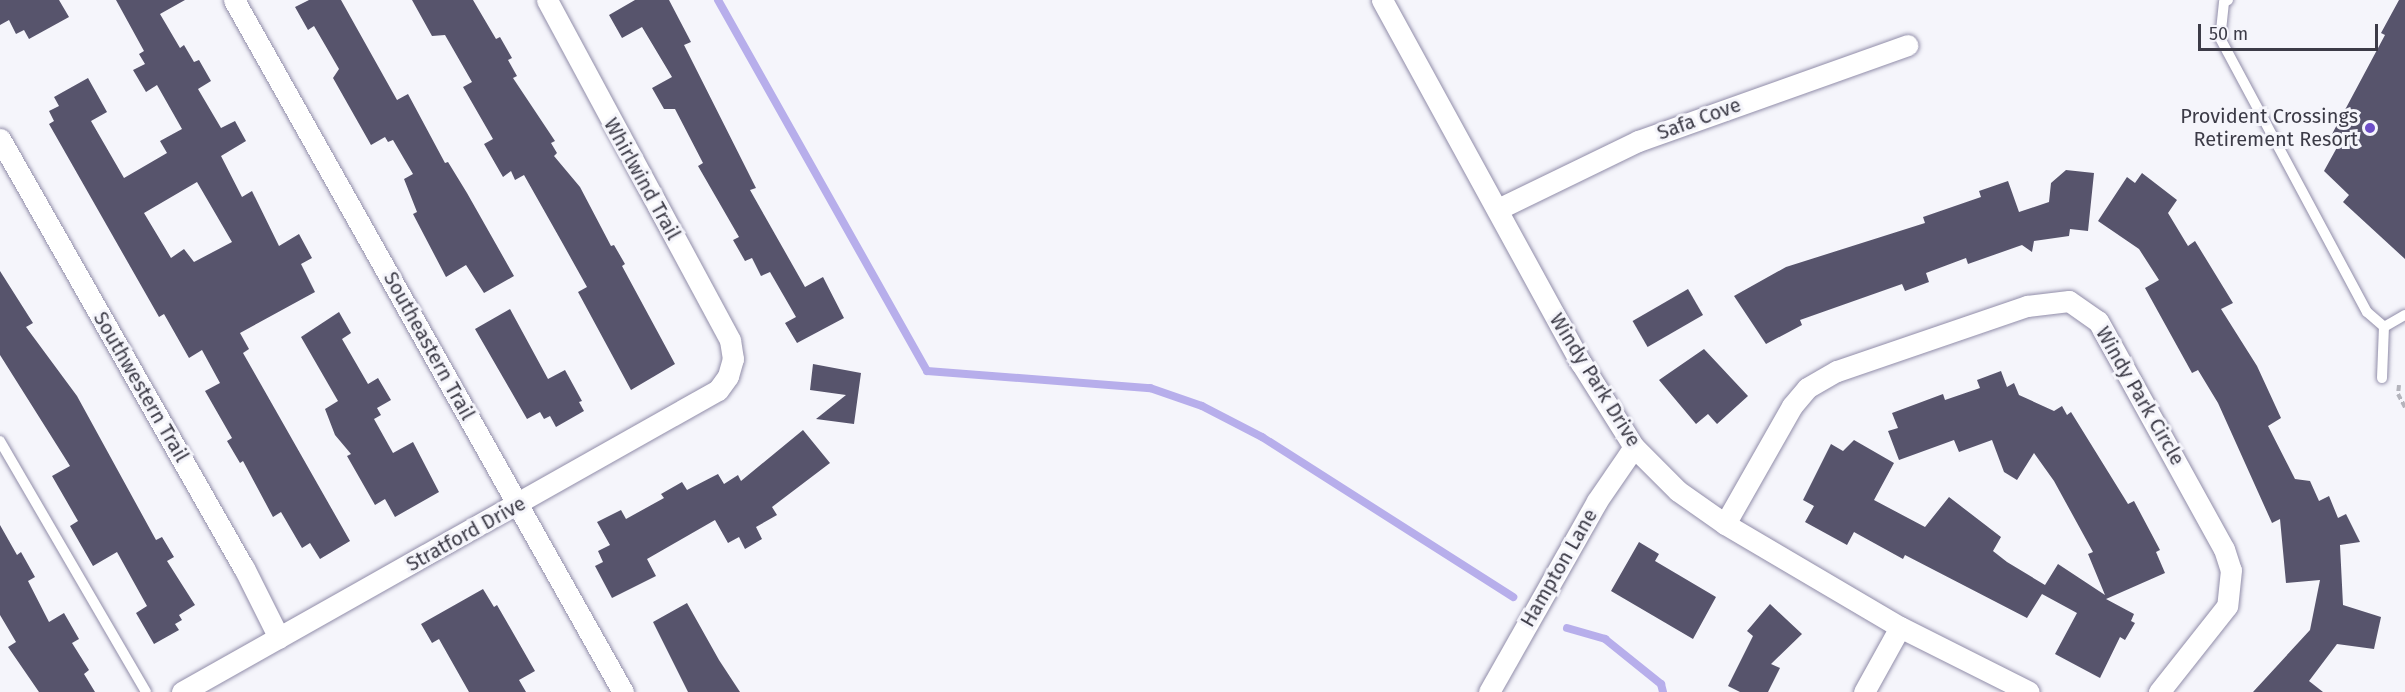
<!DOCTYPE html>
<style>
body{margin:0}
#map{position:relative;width:2405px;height:692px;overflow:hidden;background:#f5f5fb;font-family:"Fira Sans",sans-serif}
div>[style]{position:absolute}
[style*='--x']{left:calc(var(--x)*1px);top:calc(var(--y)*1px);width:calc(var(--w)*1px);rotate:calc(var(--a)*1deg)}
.stream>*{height:8px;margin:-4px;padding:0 4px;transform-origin:4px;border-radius:4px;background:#b7aeeb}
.building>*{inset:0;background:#57546c;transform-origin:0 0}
.path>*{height:4px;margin-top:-2px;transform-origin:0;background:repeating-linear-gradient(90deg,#b4b4bc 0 6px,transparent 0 9px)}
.roads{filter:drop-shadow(0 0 2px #918da9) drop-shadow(0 0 2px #918da9)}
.lane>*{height:10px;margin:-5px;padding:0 5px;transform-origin:5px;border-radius:5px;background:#fff}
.street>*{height:21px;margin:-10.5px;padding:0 10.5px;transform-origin:10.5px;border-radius:10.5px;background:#fff}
.dots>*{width:16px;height:16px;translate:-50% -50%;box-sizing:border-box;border:3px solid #f5f5fb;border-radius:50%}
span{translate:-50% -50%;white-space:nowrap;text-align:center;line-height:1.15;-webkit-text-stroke:6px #f5f5fb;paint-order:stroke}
.poi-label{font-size:20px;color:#3c3b47}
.right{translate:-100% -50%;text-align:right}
.street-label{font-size:20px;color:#3c3b47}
.scale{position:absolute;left:2198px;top:24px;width:180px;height:27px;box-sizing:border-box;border:3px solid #3c3b47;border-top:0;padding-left:8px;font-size:18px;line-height:21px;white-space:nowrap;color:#3c3b47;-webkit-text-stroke:4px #f5f5fb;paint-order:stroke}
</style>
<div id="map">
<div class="stream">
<i style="--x:718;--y:0;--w:426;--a:60.6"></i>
<i style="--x:927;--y:371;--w:224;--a:4.4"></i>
<i style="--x:1150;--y:388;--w:55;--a:19.1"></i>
<i style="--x:1202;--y:406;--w:68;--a:27.3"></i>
<i style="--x:1262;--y:437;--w:298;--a:32.5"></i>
<i style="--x:1567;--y:628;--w:40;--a:16"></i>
<i style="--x:1605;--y:639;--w:72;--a:38.8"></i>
<i style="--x:1661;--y:684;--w:8;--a:76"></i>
</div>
<div class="building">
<i style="clip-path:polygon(0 0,59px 0,69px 17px,29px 39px,24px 30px,16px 34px,9px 20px,0 25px)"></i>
<i style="clip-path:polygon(evenodd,116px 0,185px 0,160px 14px,180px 48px,184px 45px,194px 62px,199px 60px,211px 81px,198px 89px,221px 128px,235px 121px,246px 141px,221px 156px,242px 197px,252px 191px,279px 246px,299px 234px,312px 258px,301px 264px,315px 292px,240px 333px,249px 349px,243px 353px,350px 541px,320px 559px,310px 543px,302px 548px,281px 512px,273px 517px,243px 461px,240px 463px,227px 441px,232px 438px,205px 391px,220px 383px,202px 350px,189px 358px,164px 314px,159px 317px,49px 124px,54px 121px,49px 111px,59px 106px,54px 97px,88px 78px,107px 112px,91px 121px,124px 178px,167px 153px,160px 141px,182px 129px,157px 85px,146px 92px,133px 70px,145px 64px,139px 54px,144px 51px,116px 0,197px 182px,232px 242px,194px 262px,184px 249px,171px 258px,144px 213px,197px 182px)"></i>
<i style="clip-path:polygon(309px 0,341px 0,397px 100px,408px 94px,445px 163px,448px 162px,467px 193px,514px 276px,484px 293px,466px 265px,446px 277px,413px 214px,417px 212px,404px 179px,413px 174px,393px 140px,388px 142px,385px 137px,371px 145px,333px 78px,339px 69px,314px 26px,308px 30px,295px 7px)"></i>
<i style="clip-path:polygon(412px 0,473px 0,496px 39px,500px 37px,512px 58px,508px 60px,517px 76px,513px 78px,555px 141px,551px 143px,557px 153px,554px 156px,580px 187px,611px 246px,614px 245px,625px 264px,622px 266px,675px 364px,631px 390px,578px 292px,587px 287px,563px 244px,524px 175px,515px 180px,511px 171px,503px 177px,484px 144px,493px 139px,463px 87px,472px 82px,445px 35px,432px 36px)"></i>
<i style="clip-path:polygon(635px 0,669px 0,691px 42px,684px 45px,756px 188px,750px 190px,805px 287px,823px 277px,844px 318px,797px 343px,785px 323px,796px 317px,770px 272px,761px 276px,752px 258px,745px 261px,733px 240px,739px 237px,698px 166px,703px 163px,675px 109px,664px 109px,652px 88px,672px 77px,642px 27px,622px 38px,609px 15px)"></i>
<i style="clip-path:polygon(2399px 0,2405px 0,2405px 259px,2343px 202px,2349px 195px,2324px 171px,2340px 142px,2331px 136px,2385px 35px,2381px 33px)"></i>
<i style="clip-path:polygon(2066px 170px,2094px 173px,2088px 231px,2070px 229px,2069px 236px,2034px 241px,2032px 252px,2022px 245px,1968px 264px,1966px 258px,1926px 273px,1929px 282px,1905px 291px,1902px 284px,1800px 320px,1802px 325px,1766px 344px,1734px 296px,1786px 267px,1925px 223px,1923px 217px,1981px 197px,1979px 191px,2008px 181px,2019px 212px,2049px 202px,2051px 183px)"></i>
<i style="clip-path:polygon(2142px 173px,2177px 200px,2168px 213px,2188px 246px,2195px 241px,2233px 303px,2221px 309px,2257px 366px,2281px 418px,2268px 426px,2295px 479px,2310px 481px,2319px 501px,2329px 496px,2338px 518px,2346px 514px,2360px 542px,2340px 545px,2343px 605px,2381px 617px,2374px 649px,2337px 644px,2309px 681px,2323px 692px,2253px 692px,2310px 630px,2320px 580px,2286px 583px,2280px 519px,2272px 523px,2218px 403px,2198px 370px,2192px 373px,2145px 288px,2159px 280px,2139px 249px,2098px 221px,2127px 177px,2135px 183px)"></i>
<i style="clip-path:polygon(0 271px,33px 323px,26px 327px,77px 396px,156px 540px,162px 537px,174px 557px,167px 561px,195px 605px,179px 615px,182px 620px,175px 624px,179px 630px,154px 644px,136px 613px,147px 606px,117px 552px,93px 566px,70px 526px,78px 521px,52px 476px,70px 466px,0 355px)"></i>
<i style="left:1688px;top:289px;width:30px;height:64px;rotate:60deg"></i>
<i style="clip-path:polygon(510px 309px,548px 379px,565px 370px,582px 401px,579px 402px,584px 411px,556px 427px,550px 416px,544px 419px,540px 412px,527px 419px,475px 329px)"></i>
<i style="clip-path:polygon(339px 312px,351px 333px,342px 339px,368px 384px,378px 378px,391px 400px,377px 408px,381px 415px,374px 419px,393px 453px,413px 442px,439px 492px,395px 517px,385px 499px,375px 505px,347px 456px,351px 454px,335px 435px,325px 409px,338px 401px,301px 337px)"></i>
<i style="clip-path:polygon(1704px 349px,1748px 396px,1717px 424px,1708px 414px,1696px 424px,1659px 380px)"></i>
<i style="clip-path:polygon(813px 364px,861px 373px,854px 424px,816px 419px,846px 395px,810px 390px)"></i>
<i style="clip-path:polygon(2001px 371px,2007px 387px,2014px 383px,2019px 395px,2054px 411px,2062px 406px,2067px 415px,2071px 412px,2128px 504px,2134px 501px,2160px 550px,2156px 552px,2165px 573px,2106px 599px,2134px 614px,2131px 621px,2135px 623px,2125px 640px,2120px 637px,2100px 678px,2055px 654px,2077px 613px,2042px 594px,2027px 618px,1905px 555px,1903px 559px,1854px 532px,1847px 545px,1805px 522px,1814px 506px,1803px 500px,1831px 444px,1843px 451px,1854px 440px,1894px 463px,1874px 500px,1925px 527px,1949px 497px,2001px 537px,1993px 551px,2007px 562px,2045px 585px,2058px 564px,2105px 595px,2088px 554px,2093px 552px,2054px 481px,2034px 453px,2017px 480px,2004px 472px,1992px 440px,1959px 452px,1954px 440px,1899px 460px,1888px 431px,1898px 428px,1892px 413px,1943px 394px,1945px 400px,1980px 388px,1977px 380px)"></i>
<i style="clip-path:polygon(803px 430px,830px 463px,772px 507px,777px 515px,756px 527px,762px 539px,745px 549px,739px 537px,728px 543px,715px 520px,647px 559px,656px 576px,612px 598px,595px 566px,603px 562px,598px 551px,610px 545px,597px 522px,621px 510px,626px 519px,664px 498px,661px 494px,682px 482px,687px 490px,718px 474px,724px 484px,738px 475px,741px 481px)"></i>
<i style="clip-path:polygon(0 525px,17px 555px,21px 552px,35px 577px,28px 581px,49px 622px,64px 613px,79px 639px,72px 643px,89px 670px,84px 674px,95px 692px,39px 692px,8px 647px,16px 642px,0 615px)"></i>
<i style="clip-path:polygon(1639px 542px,1659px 554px,1655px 561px,1716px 597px,1693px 639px,1611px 591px)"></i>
<i style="clip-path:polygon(483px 589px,494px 607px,497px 605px,535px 671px,519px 680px,526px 692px,469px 692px,439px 639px,432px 643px,421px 624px)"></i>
<i style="clip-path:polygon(687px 603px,719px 660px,740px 692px,688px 692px,653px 622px)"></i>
<i style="clip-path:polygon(1770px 604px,1802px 634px,1771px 664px,1780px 668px,1768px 692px,1740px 692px,1728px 686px,1753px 636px,1747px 631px)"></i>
</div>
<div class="path">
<i style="--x:2399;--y:385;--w:9;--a:96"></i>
<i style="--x:2398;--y:394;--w:15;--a:62"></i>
</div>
<div class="roads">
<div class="lane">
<i style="--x:2228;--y:0;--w:4;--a:153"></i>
<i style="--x:2224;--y:2;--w:36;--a:96"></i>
<i style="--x:2220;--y:38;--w:311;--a:61.8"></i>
<i style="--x:2367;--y:312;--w:23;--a:41"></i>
<i style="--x:2384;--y:327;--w:24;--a:-30"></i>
<i style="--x:2382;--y:378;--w:51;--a:-87.8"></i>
<i style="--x:0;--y:441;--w:290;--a:59.8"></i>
</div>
<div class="street">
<i style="--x:234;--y:0;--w:794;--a:60.66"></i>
<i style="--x:1382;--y:0;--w:414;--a:61.3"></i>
<i style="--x:1581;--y:363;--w:99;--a:57.8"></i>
<i style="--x:1634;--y:447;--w:62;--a:45"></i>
<i style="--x:1678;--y:491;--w:57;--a:35.1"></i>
<i style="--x:1725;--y:524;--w:203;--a:30.5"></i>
<i style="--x:1900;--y:627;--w:144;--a:26.7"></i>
<i style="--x:0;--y:139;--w:494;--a:60.4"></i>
<i style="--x:244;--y:568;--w:78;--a:63.4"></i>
<i style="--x:1498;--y:209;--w:156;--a:-25.9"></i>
<i style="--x:1638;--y:141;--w:286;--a:-19.6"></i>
<i style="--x:1725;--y:524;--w:136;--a:-60.4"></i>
<i style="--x:1792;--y:406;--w:23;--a:-50"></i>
<i style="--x:1807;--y:388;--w:34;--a:-30"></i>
<i style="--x:1837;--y:371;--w:201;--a:-18.9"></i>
<i style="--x:2027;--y:306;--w:42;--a:-6.8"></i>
<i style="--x:2069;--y:301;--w:35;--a:35"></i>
<i style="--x:2098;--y:321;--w:260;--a:61.1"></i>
<i style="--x:2224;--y:549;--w:22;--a:72"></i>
<i style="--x:2231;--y:570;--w:36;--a:96"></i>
<i style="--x:2227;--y:606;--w:110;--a:128.3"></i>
<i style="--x:182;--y:692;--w:615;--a:-29.4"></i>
<i style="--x:718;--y:390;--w:17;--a:-54"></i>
<i style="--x:728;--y:376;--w:18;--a:-74"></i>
<i style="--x:733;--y:359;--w:19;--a:-99"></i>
<i style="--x:730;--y:340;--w:386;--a:-118.3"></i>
<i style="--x:1489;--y:692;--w:219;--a:-60.5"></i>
<i style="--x:1597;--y:501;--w:65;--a:-55.6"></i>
<i style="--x:1864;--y:692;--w:74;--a:-61"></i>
</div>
</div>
<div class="dots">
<i style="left:2370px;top:128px;background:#6d4dc6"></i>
</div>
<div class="poi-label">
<span class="right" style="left:2358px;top:128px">Provident Crossings<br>Retirement Resort</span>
</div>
<div class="street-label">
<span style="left:1699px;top:119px;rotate:-20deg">Safa Cove</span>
<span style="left:642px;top:179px;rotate:61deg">Whirlwind Trail</span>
<span style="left:429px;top:346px;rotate:61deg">Southeastern Trail</span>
<span style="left:1595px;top:380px;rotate:58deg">Windy Park Drive</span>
<span style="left:141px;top:387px;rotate:60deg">Southwestern Trail</span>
<span style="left:2140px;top:396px;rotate:60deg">Windy Park Circle</span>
<span style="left:466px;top:534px;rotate:-29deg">Stratford Drive</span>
<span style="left:1559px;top:568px;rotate:-60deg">Hampton Lane</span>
</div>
<div class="scale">50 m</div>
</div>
